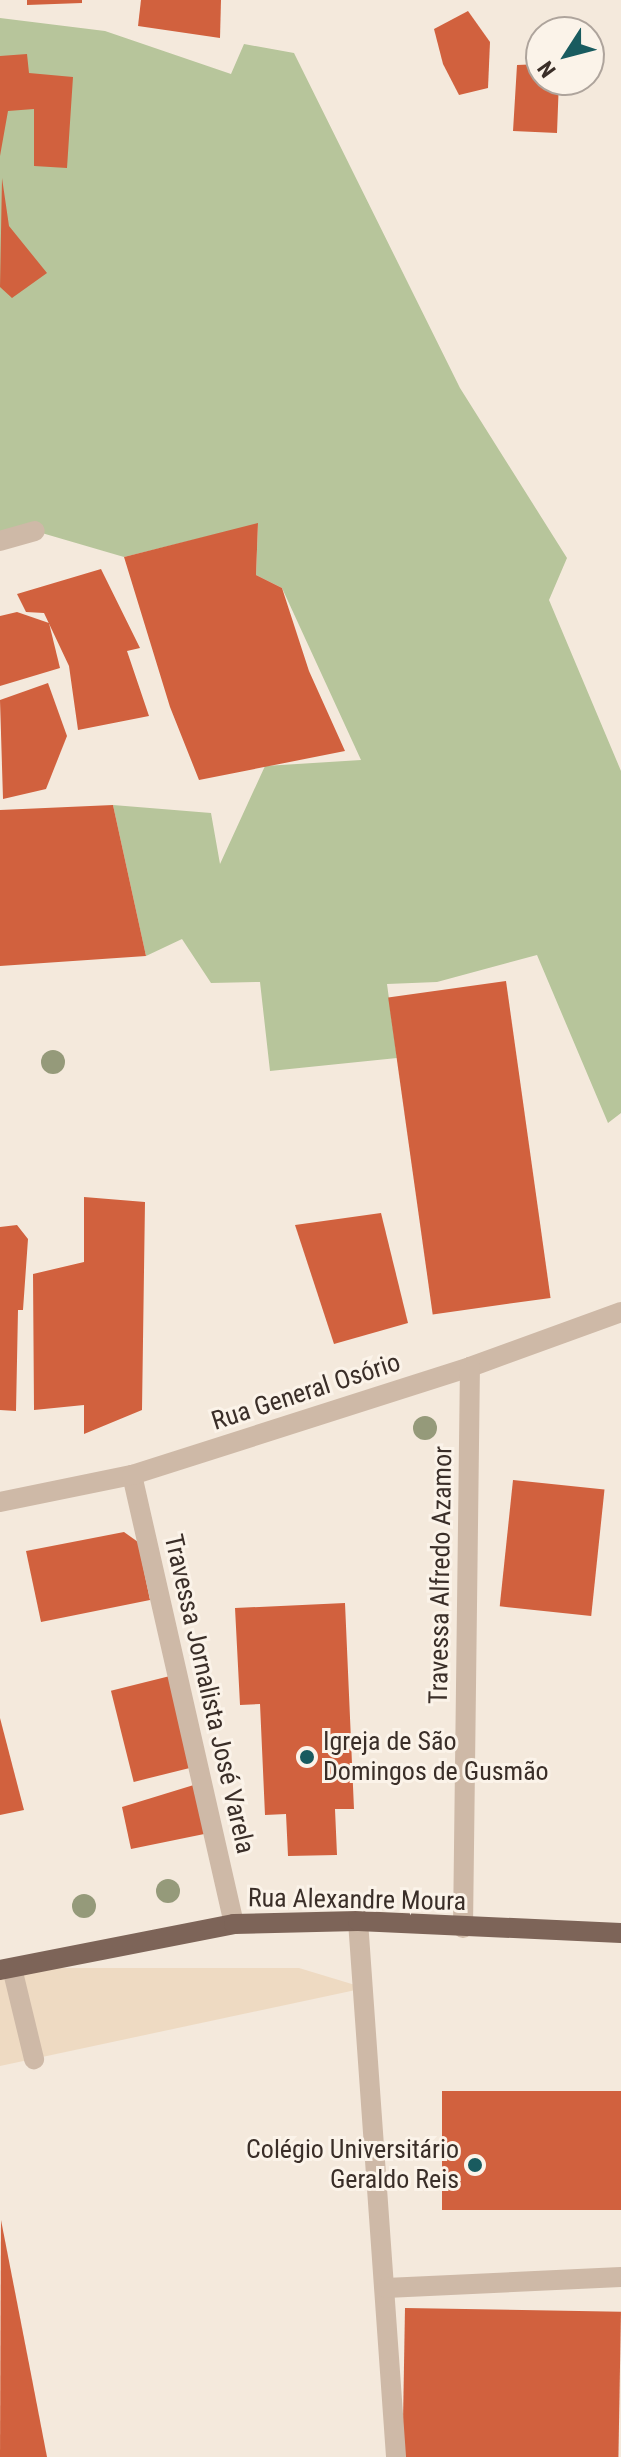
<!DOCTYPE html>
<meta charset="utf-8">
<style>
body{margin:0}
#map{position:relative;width:621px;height:2457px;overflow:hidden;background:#f4e9dc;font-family:"Roboto Condensed",sans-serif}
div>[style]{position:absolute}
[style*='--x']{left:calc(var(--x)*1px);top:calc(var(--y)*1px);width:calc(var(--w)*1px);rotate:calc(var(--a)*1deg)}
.green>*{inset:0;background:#b7c59b}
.plaza>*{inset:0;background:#eedac2}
.building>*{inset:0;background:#d1613e;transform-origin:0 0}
.minor>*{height:20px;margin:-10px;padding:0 10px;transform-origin:10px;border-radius:10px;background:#ceb9a7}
.major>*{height:20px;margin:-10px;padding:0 10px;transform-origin:10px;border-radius:10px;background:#7d6458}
.trees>*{width:24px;height:24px;margin:-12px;border-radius:50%;background:#959a7a}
.dots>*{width:22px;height:22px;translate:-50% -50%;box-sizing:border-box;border:4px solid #fbf3e9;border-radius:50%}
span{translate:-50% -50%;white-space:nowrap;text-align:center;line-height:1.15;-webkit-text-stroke:6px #fbf3e9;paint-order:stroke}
.street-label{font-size:26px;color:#3a2e28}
.poi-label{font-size:26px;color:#3a2e28}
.left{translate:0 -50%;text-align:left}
.right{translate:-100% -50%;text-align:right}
.north{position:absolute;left:525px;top:16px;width:80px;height:80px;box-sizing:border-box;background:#fbf3e9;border:2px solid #aea49c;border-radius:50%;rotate:234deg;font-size:22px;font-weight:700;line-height:32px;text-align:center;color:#3a2e28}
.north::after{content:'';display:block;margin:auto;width:28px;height:36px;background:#195b5f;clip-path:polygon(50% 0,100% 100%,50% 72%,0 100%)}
</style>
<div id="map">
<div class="green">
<i style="clip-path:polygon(0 18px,105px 31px,231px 74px,244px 44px,294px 53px,460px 388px,567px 558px,549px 600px,621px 771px,621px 1113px,608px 1123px,537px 955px,437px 982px,387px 984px,397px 1058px,270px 1071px,260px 982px,211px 983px,182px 939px,146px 956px,113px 805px,211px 813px,220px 864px,265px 766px,361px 760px,282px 588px,256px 575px,258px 524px,124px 557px,35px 531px,0 541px)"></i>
</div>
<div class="plaza">
<i style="clip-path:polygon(12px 1968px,299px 1968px,365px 1988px,0 2066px,0 1970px)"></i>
</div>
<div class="building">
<i style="clip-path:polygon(27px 0,82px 0,82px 3px,27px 5px)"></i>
<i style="clip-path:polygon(141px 0,221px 0,220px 38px,138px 26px)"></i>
<i style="clip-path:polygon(468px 11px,490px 42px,488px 88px,459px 95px,443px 64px,434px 29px)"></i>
<i style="clip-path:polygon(27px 54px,29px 73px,73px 77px,67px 168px,34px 166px,34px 109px,8px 111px,0 156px,0 56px)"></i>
<i style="clip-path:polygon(541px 64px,541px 80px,559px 80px,557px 133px,513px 131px,517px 65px)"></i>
<i style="clip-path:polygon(2px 178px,9px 226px,47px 273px,12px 298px,0 287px)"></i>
<i style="clip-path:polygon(258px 523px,256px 575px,282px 588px,309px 671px,345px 751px,199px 780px,170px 707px,124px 557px)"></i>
<i style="clip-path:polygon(101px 569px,140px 648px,127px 651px,149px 716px,78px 730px,69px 666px,44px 613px,26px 612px,17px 594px)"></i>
<i style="clip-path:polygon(17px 612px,49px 623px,60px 668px,0 686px,0 616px)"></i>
<i style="clip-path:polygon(48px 683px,67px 736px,46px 789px,3px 799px,0 700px)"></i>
<i style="clip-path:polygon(113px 805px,146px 956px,0 966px,0 810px)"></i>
<i style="left:506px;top:981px;width:320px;height:119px;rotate:82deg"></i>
<i style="clip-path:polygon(84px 1197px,145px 1202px,142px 1410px,84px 1434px,84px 1405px,34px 1410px,33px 1274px,84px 1262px)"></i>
<i style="clip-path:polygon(381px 1213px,408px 1323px,334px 1344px,295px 1225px)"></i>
<i style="clip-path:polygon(17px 1225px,28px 1239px,23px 1310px,18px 1310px,16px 1411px,0 1410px,0 1227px)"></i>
<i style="left:513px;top:1480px;width:92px;height:127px;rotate:6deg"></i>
<i style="clip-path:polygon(124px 1532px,138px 1542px,150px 1600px,41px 1622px,26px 1551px)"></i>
<i style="clip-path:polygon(345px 1603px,354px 1809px,335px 1809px,337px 1855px,288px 1856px,286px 1814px,265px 1815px,260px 1704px,240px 1705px,235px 1608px)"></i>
<i style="left:174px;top:1675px;width:94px;height:65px;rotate:76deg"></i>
<i style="clip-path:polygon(0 1718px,24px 1810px,0 1815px)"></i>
<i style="clip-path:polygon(197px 1784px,214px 1832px,131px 1849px,122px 1807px)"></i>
<i style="left:621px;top:2091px;width:119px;height:179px;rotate:90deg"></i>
<i style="clip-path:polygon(1px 2220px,31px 2374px,47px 2457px,0 2457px)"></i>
<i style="left:405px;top:2308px;width:216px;height:149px;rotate:1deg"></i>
</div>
<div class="minor">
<i style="--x:0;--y:541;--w:36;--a:-16"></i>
<i style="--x:132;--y:1475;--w:460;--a:77.2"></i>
<i style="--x:0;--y:1502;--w:135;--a:-11.6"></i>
<i style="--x:132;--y:1475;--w:355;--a:-17.7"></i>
<i style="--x:470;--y:1367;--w:161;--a:-20"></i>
<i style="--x:358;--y:1921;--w:537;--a:85.94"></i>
<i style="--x:463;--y:1928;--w:561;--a:-89.29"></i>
<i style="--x:12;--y:1968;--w:94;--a:76.4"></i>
<i style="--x:386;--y:2288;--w:235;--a:-2.7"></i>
</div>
<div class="major">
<i style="--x:0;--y:1970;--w:238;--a:-11.1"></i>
<i style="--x:234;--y:1924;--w:124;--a:-1.4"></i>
<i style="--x:358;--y:1921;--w:263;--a:2.6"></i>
</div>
<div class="trees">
<i style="left:53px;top:1062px"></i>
<i style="left:425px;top:1428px"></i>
<i style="left:168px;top:1891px"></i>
<i style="left:84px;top:1906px"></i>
</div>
<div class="dots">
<i style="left:307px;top:1757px;background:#195b5f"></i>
<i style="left:475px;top:2165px;background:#195b5f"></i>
</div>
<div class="street-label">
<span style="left:306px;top:1392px;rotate:-18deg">Rua General Osório</span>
<span style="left:441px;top:1575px;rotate:-89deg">Travessa Alfredo Azamor</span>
<span style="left:209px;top:1694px;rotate:77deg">Travessa Jornalista José Varela</span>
<span style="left:357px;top:1900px;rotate:1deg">Rua Alexandre Moura</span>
</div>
<div class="poi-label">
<span class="left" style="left:323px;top:1757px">Igreja de São<br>Domingos de Gusmão</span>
<span class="right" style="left:459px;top:2165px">Colégio Universitário<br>Geraldo Reis</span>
</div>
<div class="north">N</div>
</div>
